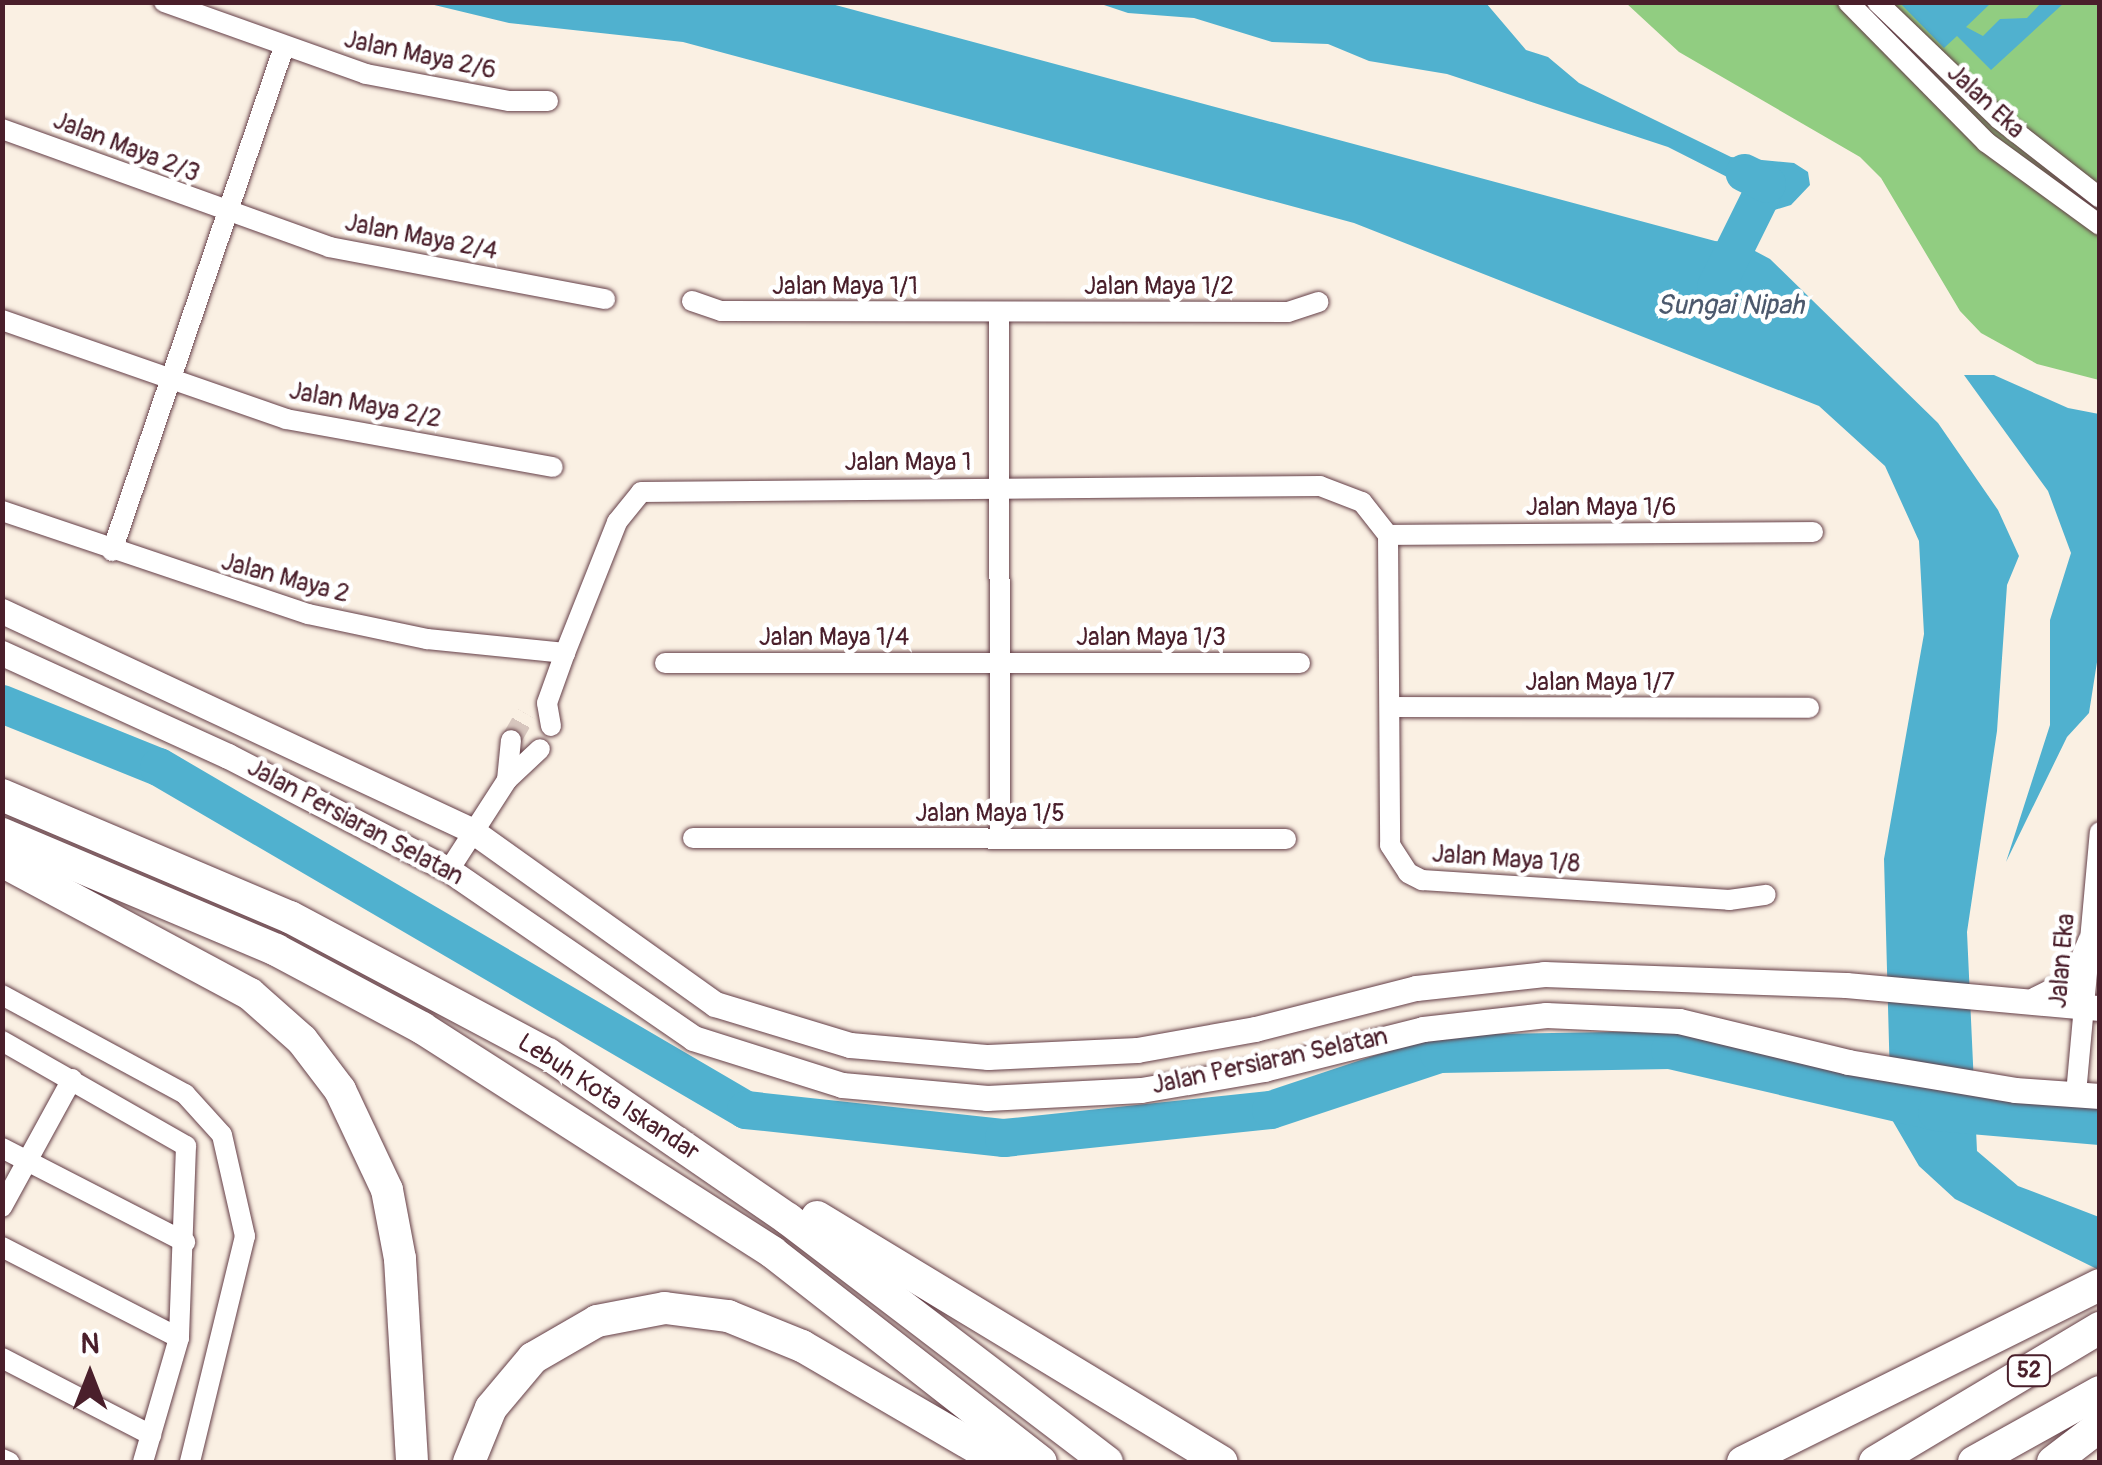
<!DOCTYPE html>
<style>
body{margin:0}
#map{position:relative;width:2102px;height:1465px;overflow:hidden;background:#faf0e3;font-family:Pangolin,sans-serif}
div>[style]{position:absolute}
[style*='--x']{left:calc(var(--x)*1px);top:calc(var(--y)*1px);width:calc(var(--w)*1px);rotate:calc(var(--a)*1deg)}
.green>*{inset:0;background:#91cd81}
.water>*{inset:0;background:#50b1cf}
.river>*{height:38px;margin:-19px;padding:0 19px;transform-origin:19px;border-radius:19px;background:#50b1cf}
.minor-tunnel>*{height:20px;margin-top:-10px;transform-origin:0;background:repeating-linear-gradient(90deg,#d7c6be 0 20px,transparent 0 30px)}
.roads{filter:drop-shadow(0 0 2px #643e47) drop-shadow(0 0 2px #643e47)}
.minor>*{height:20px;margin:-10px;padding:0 10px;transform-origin:10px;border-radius:10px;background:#fff}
.tertiary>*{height:25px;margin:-12.5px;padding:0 12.5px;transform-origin:12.5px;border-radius:12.5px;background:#fff}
.trunk>*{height:32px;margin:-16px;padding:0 16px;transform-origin:16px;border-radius:16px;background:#fff}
span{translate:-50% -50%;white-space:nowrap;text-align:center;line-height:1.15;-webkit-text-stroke:9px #fff;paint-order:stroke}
.shield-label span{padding:2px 8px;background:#fff;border:2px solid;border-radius:8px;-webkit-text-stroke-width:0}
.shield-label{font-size:22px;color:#4a1f2b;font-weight:700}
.street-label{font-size:25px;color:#4a1f2b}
.water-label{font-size:28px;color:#4c596d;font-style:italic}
.frame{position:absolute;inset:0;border:5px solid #4a1f2b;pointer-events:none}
.north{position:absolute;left:40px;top:1325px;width:100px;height:100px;-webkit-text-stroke:8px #fff;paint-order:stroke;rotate:0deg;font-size:28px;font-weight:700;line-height:40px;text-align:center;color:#4a1f2b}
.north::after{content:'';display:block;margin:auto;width:35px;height:45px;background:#4a1f2b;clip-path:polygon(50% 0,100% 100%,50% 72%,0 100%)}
</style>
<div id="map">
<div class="green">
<i style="clip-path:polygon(1626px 3px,2099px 3px,2099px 380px,2037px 364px,1981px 333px,1960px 311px,1881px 178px,1860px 157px,1679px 52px)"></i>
</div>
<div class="water">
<i style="clip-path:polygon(426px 3px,828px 3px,1715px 241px,1740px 243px,1770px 259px,1938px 423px,1998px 510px,2019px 556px,2007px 585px,1997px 731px,1967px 932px,1977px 1151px,2018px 1186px,2099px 1217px,2099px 1270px,1955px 1199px,1919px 1166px,1891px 1118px,1884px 859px,1924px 634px,1919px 541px,1885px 466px,1819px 406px,1354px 223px,683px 42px,509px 23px)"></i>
<i style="clip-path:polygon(1098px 3px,1486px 3px,1526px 50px,1548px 57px,1579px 83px,1731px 157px,1794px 163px,1808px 172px,1810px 185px,1791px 205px,1768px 212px,1747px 203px,1745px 186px,1668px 147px,1447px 74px,1369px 61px,1328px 44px,1272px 42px,1194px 18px,1128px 13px)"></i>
<i style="clip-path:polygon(1900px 3px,1991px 3px,1966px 27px,1983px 36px,2000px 19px,2027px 18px,2041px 3px,2064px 3px,1991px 70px,1957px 36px,1944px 48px)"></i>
<i style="clip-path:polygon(1964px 375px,1994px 375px,2068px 408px,2099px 414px,2100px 643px,2089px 713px,2067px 737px,2006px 862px,2050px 725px,2050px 620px,2071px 553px,2048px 491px)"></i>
</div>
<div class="river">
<i style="--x:1716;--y:287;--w:115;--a:-63.7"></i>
<i style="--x:1767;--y:184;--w:25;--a:-154"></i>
<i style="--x:2;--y:704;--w:169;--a:21.9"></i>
<i style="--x:159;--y:767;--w:680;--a:30.3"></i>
<i style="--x:746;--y:1110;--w:260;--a:6.2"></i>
<i style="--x:1004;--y:1138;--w:268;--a:-6"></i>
<i style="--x:1271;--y:1110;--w:177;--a:-18.4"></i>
<i style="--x:1439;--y:1054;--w:231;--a:-1"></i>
<i style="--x:1670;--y:1050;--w:274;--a:13.1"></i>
<i style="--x:1937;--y:1112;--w:164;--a:4.9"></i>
</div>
<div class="minor-tunnel">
<i style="--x:511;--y:740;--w:30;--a:-60"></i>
</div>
<div class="roads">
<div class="minor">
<i style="--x:164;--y:2;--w:214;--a:19.6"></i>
<i style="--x:366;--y:74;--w:146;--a:10.7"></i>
<i style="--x:509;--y:101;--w:39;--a:0"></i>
<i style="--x:1848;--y:2;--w:197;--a:45.4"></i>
<i style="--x:1986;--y:142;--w:141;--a:36.1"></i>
<i style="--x:1877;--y:2;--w:169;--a:43.8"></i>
<i style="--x:1999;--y:119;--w:128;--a:38"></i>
<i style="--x:2;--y:129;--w:348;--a:19.8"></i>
<i style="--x:329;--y:247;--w:281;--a:10.7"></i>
<i style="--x:692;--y:301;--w:31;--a:19"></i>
<i style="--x:721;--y:311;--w:567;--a:0.1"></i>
<i style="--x:1288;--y:312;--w:32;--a:-18"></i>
<i style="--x:999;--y:312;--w:527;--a:89.89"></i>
<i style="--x:2;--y:320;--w:301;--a:19.2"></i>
<i style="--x:286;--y:419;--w:271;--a:10.2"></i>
<i style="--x:2;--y:511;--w:323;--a:18.6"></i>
<i style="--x:308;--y:614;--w:122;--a:11.9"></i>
<i style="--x:427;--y:639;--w:139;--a:5.8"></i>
<i style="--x:1388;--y:535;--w:425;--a:-0.4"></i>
<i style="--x:112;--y:551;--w:533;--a:-71.16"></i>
<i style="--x:665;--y:663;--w:635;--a:0"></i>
<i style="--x:1391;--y:707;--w:418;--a:0.1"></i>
<i style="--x:551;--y:726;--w:23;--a:-100"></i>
<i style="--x:547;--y:703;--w:53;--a:-70.2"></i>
<i style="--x:565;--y:653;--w:141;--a:-68.3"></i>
<i style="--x:617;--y:522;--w:38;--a:-51"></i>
<i style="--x:641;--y:492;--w:679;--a:-0.51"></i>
<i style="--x:1320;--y:486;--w:45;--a:20.9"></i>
<i style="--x:1362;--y:502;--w:42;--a:51.8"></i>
<i style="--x:1388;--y:535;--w:310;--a:89.6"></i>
<i style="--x:1390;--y:845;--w:33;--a:57"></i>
<i style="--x:1408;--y:873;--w:16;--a:27"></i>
<i style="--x:1422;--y:880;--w:308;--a:3.7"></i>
<i style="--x:1729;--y:900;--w:37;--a:-8"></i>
<i style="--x:507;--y:780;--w:40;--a:-84.3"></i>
<i style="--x:693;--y:838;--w:593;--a:0.1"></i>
<i style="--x:449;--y:870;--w:107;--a:-57.2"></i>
<i style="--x:507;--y:780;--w:45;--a:-43.2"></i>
<i style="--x:2;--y:995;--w:208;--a:28.4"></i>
<i style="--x:185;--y:1094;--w:55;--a:47.9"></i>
<i style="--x:222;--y:1135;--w:104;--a:77.2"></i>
<i style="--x:245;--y:1236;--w:233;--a:103.7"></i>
<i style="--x:2;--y:1041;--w:212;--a:29.7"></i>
<i style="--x:186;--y:1146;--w:192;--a:92.1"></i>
<i style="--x:179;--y:1338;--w:129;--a:106.2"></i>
<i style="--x:2076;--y:1094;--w:263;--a:-84.8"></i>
<i style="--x:2;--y:1148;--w:206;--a:27.2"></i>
<i style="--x:2;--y:1207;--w:146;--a:-61.3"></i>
<i style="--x:2;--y:1247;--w:199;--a:27.2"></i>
<i style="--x:2;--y:1358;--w:168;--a:27.3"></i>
<i style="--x:2;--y:1459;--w:8;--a:23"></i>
</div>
<div class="tertiary">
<i style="--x:2;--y:611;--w:518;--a:25.03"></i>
<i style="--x:471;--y:830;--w:300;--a:35.5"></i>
<i style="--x:715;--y:1004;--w:141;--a:16.9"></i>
<i style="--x:850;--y:1045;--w:139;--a:5"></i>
<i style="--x:988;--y:1057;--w:149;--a:-2.7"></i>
<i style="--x:1137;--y:1050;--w:120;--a:-10.1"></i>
<i style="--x:1255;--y:1029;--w:166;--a:-14.3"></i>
<i style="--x:1416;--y:988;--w:129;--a:-6.2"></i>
<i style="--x:1544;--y:974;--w:302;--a:2.1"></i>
<i style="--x:1846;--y:985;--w:255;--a:5.2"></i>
<i style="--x:2;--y:653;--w:248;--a:24.5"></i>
<i style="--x:228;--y:756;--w:249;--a:27.3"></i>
<i style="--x:449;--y:870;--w:296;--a:34.5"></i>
<i style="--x:693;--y:1038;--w:156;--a:17.5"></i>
<i style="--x:842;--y:1085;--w:146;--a:5.1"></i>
<i style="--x:987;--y:1098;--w:154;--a:-3"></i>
<i style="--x:1141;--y:1090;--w:125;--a:-9.7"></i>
<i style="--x:1264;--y:1069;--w:164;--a:-14.1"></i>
<i style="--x:1423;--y:1029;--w:124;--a:-6.5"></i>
<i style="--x:1546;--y:1015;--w:133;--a:2.6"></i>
<i style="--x:1679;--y:1021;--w:174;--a:13.6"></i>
<i style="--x:1848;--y:1062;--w:169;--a:9.5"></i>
<i style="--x:2015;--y:1090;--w:85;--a:4"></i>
<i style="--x:2036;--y:999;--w:42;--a:-26.6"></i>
<i style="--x:2074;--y:980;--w:42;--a:-67.7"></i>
</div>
<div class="trunk">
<i style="--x:2;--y:795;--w:313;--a:23"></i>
<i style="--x:290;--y:917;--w:292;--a:28"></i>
<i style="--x:548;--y:1054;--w:291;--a:34.5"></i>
<i style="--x:788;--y:1219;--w:401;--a:37.3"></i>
<i style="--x:2;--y:834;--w:298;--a:22.9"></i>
<i style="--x:276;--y:950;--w:166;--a:28.1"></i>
<i style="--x:422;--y:1028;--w:416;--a:32.6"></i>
<i style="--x:772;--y:1252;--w:341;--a:38"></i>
<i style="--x:2;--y:861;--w:281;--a:28.2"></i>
<i style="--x:250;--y:994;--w:69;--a:41.5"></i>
<i style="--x:302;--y:1040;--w:63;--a:52.8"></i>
<i style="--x:340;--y:1090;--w:110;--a:64.8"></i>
<i style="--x:387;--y:1190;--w:70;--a:79.3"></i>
<i style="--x:400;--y:1259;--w:203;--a:86.6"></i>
<i style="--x:817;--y:1217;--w:473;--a:31.2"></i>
<i style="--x:469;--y:1462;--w:58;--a:-67.8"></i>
<i style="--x:491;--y:1408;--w:65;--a:-50"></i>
<i style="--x:533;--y:1358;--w:74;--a:-30"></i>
<i style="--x:597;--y:1321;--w:69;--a:-10.8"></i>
<i style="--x:665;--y:1308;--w:64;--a:7.2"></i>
<i style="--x:728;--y:1316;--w:80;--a:22.1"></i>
<i style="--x:802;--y:1346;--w:230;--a:30.2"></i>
<i style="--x:1743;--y:1462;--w:398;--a:-26.4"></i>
<i style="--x:1875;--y:1462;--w:262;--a:-30.8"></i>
<i style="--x:1974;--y:1462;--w:144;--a:-29.1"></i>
<i style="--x:2053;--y:1462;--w:59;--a:-37.5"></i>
</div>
</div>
<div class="shield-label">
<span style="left:2029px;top:1371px">52</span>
</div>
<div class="street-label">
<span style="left:420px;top:56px;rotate:12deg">Jalan Maya 2/6</span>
<span style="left:1985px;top:102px;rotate:43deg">Jalan Eka</span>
<span style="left:126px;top:148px;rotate:21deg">Jalan Maya 2/3</span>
<span style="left:421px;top:238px;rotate:11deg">Jalan Maya 2/4</span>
<span style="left:845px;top:287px">Jalan Maya 1/1</span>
<span style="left:1159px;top:287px">Jalan Maya 1/2</span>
<span style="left:365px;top:406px;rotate:11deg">Jalan Maya 2/2</span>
<span style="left:908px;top:463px">Jalan Maya 1</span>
<span style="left:1601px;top:508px">Jalan Maya 1/6</span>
<span style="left:285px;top:579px;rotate:15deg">Jalan Maya 2</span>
<span style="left:834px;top:638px">Jalan Maya 1/4</span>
<span style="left:1151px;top:638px">Jalan Maya 1/3</span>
<span style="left:1600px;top:683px">Jalan Maya 1/7</span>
<span style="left:990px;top:814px">Jalan Maya 1/5</span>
<span style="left:355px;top:823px;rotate:28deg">Jalan Persiaran Selatan</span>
<span style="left:1506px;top:860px;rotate:4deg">Jalan Maya 1/8</span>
<span style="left:2063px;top:961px;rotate:-85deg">Jalan Eka</span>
<span style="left:1270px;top:1062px;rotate:-12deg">Jalan Persiaran Selatan</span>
<span style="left:608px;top:1098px;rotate:33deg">Lebuh Kota Iskandar</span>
</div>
<div class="water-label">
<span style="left:1730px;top:306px">Sungai Nipah</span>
</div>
<div class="frame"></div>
<div class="north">N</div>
</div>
